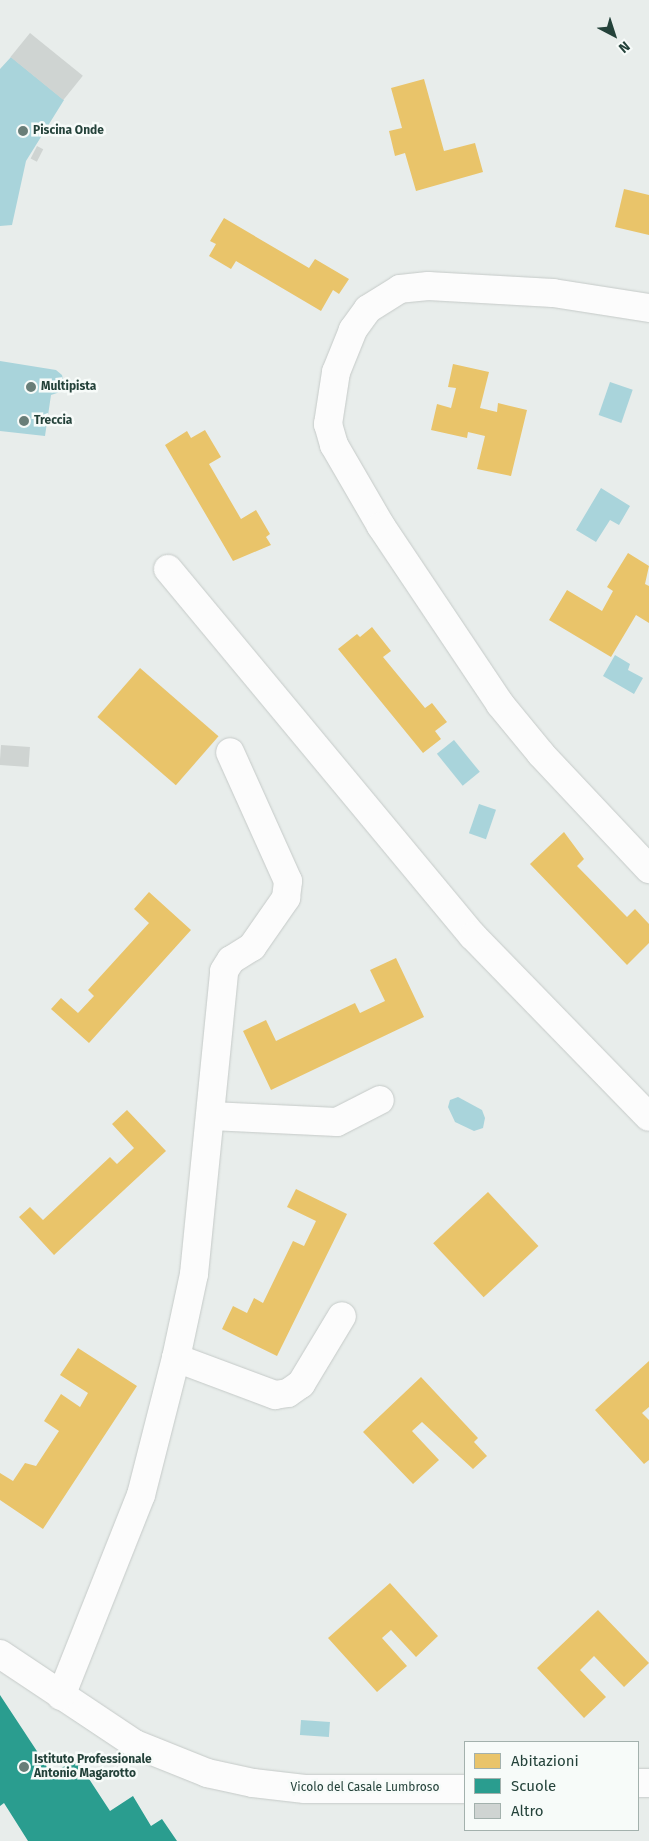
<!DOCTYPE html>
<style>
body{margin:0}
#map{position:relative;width:649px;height:1841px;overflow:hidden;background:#e8edeb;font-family:"Fira Sans",sans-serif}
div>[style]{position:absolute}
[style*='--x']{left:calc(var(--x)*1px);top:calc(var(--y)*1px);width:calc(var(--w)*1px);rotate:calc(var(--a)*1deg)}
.water>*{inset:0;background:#a9d4db;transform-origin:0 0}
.homes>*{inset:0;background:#e9c46a;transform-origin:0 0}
.schools>*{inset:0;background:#2a9d8f}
.building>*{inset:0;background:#cfd4d2;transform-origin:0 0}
.roads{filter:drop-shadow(0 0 1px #c5cac8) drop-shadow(0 0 1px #c5cac8)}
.minor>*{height:28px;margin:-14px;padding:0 14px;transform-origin:14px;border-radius:14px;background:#fcfcfc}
.dots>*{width:14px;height:14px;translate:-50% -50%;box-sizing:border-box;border:2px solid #f7fbf9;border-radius:50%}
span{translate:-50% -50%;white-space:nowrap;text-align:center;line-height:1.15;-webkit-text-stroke:5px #f7fbf9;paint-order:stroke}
.poi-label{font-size:12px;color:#24423a;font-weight:700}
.left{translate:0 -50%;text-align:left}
.street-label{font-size:12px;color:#24423a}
.legend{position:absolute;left:464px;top:1741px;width:175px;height:90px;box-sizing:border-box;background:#f7fbf9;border:1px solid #a3b1ad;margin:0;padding:6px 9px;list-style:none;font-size:15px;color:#24423a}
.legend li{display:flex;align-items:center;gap:10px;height:25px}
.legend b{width:25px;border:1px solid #a3b1ad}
.north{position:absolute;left:589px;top:10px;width:50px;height:50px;-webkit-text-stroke:4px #f7fbf9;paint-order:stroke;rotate:140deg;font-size:14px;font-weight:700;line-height:20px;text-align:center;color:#24423a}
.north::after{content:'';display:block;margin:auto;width:18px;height:22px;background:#24423a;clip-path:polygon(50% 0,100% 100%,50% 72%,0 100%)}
</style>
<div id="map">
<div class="water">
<i style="clip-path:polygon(11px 57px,64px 100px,26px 161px,12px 225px,0 226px,0 69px)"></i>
<i style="clip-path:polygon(0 361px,56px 370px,62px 375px,64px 383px,60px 392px,51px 395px,45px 436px,0 431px)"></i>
<i style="left:610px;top:382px;width:24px;height:35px;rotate:19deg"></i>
<i style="clip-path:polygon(601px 488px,630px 506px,619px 525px,610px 520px,596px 542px,576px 530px)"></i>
<i style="clip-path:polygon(615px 655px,630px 664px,628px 670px,643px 678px,634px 694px,603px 676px)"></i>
<i style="left:454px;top:740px;width:41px;height:22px;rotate:51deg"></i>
<i style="left:479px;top:804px;width:18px;height:31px;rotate:19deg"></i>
<i style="clip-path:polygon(458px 1097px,482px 1110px,485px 1118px,483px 1128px,474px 1131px,455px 1122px,448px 1107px,450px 1100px)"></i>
<i style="left:301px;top:1720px;width:29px;height:15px;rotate:4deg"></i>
</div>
<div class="homes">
<i style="clip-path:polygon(424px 79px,444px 151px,475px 143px,483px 172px,416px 191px,405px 153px,395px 156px,389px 131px,402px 128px,391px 88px)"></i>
<i style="clip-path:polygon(624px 189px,649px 195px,649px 235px,615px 227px)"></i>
<i style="clip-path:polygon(224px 218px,309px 268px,315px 259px,349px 279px,339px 294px,333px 290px,321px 311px,236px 261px,231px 269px,209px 256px,216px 244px,210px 241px)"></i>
<i style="clip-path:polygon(453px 364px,489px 372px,480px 408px,497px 412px,498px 403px,527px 410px,511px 476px,477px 469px,485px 436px,468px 432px,467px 438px,431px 430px,437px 404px,451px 408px,456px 388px,448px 387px)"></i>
<i style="clip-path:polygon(205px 430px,221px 457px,209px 464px,241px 519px,256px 510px,270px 534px,266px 537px,271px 545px,233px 561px,165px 445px,187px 431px,191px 438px)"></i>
<i style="clip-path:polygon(628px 553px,649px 566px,645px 584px,649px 586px,649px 623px,636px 615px,611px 657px,549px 620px,567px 590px,602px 611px,613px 591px,607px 587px)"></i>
<i style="clip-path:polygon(372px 627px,391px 651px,383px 657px,425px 708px,432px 703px,447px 722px,435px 731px,441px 739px,423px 753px,338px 649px,357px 634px,360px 637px)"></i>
<i style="left:140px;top:668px;width:104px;height:65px;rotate:41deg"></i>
<i style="clip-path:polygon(564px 832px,584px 859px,577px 866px,627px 917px,635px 909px,649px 924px,649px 943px,627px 965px,530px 864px)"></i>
<i style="clip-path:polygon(149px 892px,191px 930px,89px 1043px,51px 1009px,61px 998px,78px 1013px,94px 996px,88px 990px,149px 923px,134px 909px)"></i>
<i style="clip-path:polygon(396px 958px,424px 1017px,271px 1090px,243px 1031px,266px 1020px,276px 1041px,355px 1003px,360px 1013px,385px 1001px,370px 970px)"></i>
<i style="clip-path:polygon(127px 1110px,166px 1151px,54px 1255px,19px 1217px,30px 1207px,43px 1220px,110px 1157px,117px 1164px,134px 1148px,112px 1124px)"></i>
<i style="clip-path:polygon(296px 1189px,347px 1214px,277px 1356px,222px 1329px,233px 1306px,247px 1313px,254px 1298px,263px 1303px,293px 1241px,304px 1246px,316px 1221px,287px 1207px)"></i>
<i style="left:488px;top:1192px;width:74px;height:75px;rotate:47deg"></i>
<i style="clip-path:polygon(78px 1348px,137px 1386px,43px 1529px,0 1500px,0 1473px,13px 1481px,25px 1463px,36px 1466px,59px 1431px,44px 1421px,61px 1394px,80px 1407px,88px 1393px,60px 1375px)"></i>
<i style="clip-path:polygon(649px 1361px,649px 1407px,642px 1413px,649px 1420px,649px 1460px,644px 1464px,595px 1410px)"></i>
<i style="clip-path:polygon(421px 1377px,478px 1438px,474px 1442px,487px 1456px,473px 1469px,422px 1422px,412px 1431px,439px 1460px,413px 1484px,363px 1432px)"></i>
<i style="clip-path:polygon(390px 1583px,438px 1636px,416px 1657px,391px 1630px,382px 1638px,407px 1666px,377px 1692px,328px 1638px)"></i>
<i style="clip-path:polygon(598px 1610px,649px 1663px,624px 1687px,594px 1656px,580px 1670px,606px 1697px,584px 1718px,537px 1668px)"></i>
</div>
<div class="schools">
<i style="clip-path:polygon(0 1695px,52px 1774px,76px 1759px,110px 1811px,133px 1796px,151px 1826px,162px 1819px,177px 1841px,28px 1841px,4px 1803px,0 1806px)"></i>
</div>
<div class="building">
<i style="left:30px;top:33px;width:68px;height:31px;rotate:39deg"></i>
<i style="left:37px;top:146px;width:7px;height:14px;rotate:27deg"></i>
<i style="left:1px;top:745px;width:29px;height:20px;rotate:4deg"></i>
</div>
<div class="roads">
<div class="minor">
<i style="--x:649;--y:308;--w:97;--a:-171.1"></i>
<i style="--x:553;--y:293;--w:125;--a:-176.8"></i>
<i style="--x:428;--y:286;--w:28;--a:174"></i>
<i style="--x:400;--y:289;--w:38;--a:148"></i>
<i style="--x:368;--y:309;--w:26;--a:126"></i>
<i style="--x:353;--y:330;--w:45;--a:112"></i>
<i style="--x:336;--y:372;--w:53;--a:98.7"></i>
<i style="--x:328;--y:424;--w:22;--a:74"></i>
<i style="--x:334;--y:445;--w:94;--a:59.9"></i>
<i style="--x:381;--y:526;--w:214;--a:56.2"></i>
<i style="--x:500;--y:704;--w:65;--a:50.6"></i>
<i style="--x:541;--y:754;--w:158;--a:46.8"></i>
<i style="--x:168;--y:569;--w:477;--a:50.3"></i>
<i style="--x:473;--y:936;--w:252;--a:45.8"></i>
<i style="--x:211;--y:1116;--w:126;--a:2.7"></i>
<i style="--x:337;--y:1122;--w:48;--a:-27.1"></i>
<i style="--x:176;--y:1358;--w:106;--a:20.5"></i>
<i style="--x:275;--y:1395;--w:13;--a:-9"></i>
<i style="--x:288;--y:1393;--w:16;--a:-35"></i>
<i style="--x:301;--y:1384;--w:79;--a:-58.9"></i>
<i style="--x:0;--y:1654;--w:162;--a:33.7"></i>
<i style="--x:135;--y:1744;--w:78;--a:21.9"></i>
<i style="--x:207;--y:1773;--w:47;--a:12.3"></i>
<i style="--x:253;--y:1783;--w:52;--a:6.6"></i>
<i style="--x:305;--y:1789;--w:160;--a:0"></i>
<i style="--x:61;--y:1696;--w:216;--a:-68.3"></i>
<i style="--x:141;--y:1495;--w:141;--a:-75.7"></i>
<i style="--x:176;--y:1358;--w:86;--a:-77.9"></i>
<i style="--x:194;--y:1274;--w:304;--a:-84.3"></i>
<i style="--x:224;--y:971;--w:13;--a:-58"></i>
<i style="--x:231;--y:960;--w:25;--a:-32"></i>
<i style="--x:252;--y:947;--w:60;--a:-55.2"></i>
<i style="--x:286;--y:898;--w:17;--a:-83"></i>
<i style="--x:288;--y:881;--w:141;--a:-114.2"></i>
<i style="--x:638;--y:1783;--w:11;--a:0"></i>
</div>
</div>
<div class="dots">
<i style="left:23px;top:131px;background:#697e78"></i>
<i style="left:31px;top:387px;background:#697e78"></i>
<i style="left:24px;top:421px;background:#697e78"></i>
<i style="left:24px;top:1767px;background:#697e78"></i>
</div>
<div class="poi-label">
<span class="left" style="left:33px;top:131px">Piscina Onde</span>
<span class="left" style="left:41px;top:387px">Multipista</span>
<span class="left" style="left:34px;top:421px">Treccia</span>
<span class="left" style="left:34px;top:1767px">Istituto Professionale<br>Antonio Magarotto</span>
</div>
<div class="street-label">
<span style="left:365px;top:1788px">Vicolo del Casale Lumbroso</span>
</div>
<ul class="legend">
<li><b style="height:14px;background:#e9c46a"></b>Abitazioni</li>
<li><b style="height:14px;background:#2a9d8f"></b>Scuole</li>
<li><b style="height:14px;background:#cfd4d2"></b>Altro</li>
</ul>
<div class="north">N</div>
</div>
